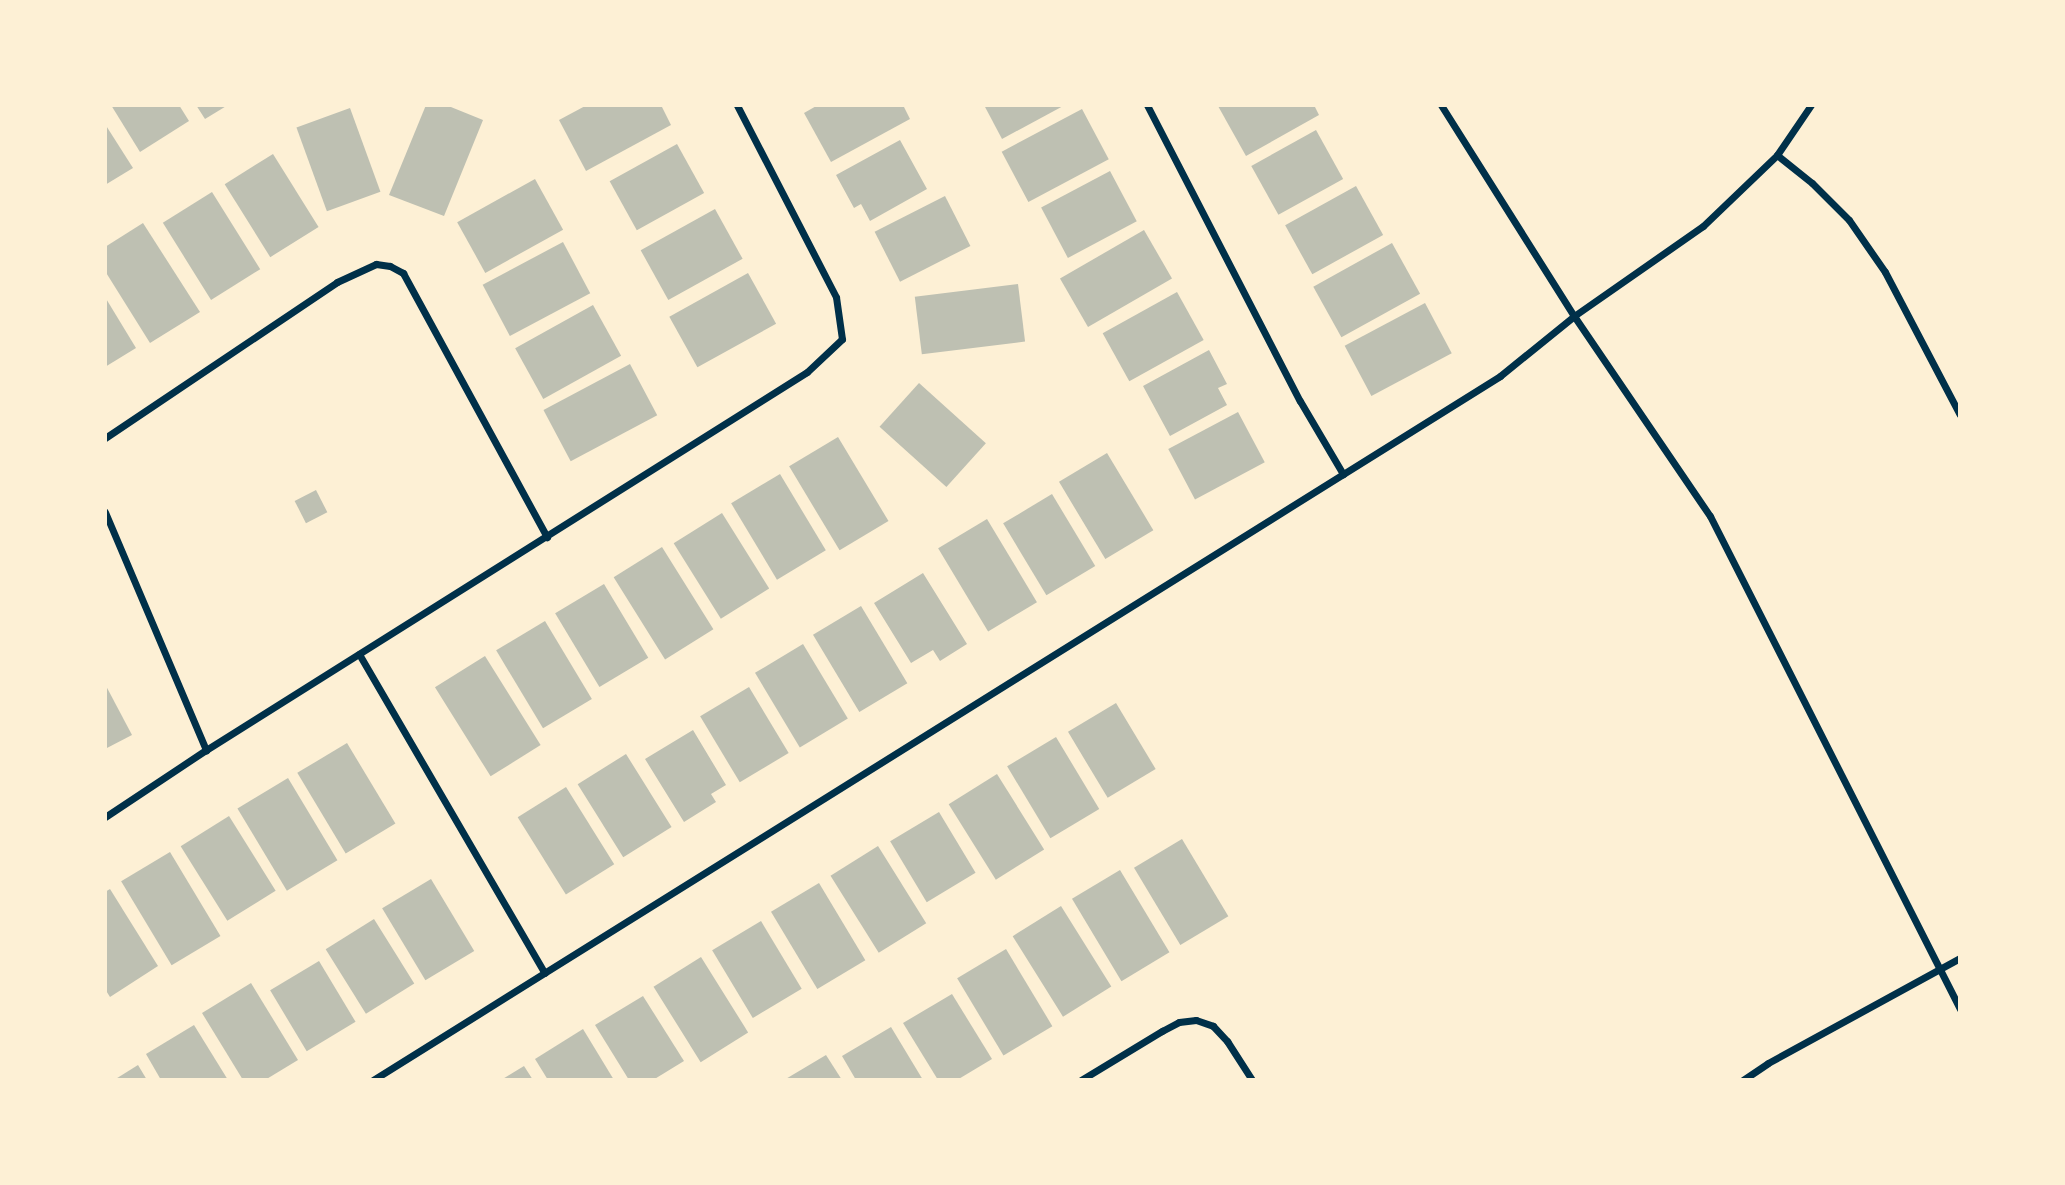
<!DOCTYPE html>
<style>
body{margin:0}
#map{position:relative;width:2065px;height:1185px;overflow:hidden;background:#fdf0d5;font-family:"Golos Text",sans-serif}
div>[style]{position:absolute}
[style*='--x']{left:calc(var(--x)*1px);top:calc(var(--y)*1px);width:calc(var(--w)*1px);rotate:calc(var(--a)*1deg)}
.building>*{inset:0;background:#bec0b2;transform-origin:0 0}
.minor>*{height:7px;margin:-3.5px;padding:0 3.5px;transform-origin:3.5px;border-radius:3.5px;background:#003049}
span{translate:-50% -50%;white-space:nowrap;text-align:center;line-height:1.15;-webkit-text-stroke:6px #fdf0d5;paint-order:stroke}
.frame{position:absolute;inset:0;border:107px solid #fdf0d5;pointer-events:none}
</style>
<div id="map">
<div class="building">
<i style="clip-path:polygon(111px 105px,179px 105px,189px 121px,140px 152px)"></i>
<i style="clip-path:polygon(196px 105px,228px 105px,205px 119px)"></i>
<i style="clip-path:polygon(426px 105px,446px 105px,483px 120px,444px 216px,389px 195px)"></i>
<i style="clip-path:polygon(587px 105px,661px 105px,671px 125px,586px 171px,559px 120px)"></i>
<i style="clip-path:polygon(818px 105px,903px 105px,910px 119px,831px 162px,804px 113px)"></i>
<i style="clip-path:polygon(984px 105px,1065px 105px,1002px 139px)"></i>
<i style="clip-path:polygon(1314px 105px,1319px 115px,1246px 156px,1218px 106px)"></i>
<i style="left:350px;top:108px;width:89px;height:57px;rotate:70deg"></i>
<i style="left:1082px;top:109px;width:57px;height:91px;rotate:62deg"></i>
<i style="clip-path:polygon(105px 124px,133px 168px,105px 185px)"></i>
<i style="left:1316px;top:130px;width:56px;height:74px;rotate:61deg"></i>
<i style="clip-path:polygon(900px 140px,927px 189px,870px 221px,861px 204px,854px 208px,836px 175px)"></i>
<i style="left:677px;top:144px;width:56px;height:77px;rotate:61deg"></i>
<i style="left:273px;top:154px;width:86px;height:57px;rotate:58deg"></i>
<i style="left:1110px;top:171px;width:57px;height:78px;rotate:62deg"></i>
<i style="left:535px;top:179px;width:58px;height:89px;rotate:61deg"></i>
<i style="left:1356px;top:186px;width:56px;height:81px;rotate:61deg"></i>
<i style="left:212px;top:192px;width:91px;height:58px;rotate:58deg"></i>
<i style="left:945px;top:196px;width:56px;height:79px;rotate:63deg"></i>
<i style="left:715px;top:209px;width:57px;height:85px;rotate:61deg"></i>
<i style="clip-path:polygon(143px 223px,200px 312px,150px 343px,105px 271px,105px 247px)"></i>
<i style="left:1144px;top:230px;width:56px;height:97px;rotate:60deg"></i>
<i style="left:563px;top:242px;width:58px;height:91px;rotate:62deg"></i>
<i style="left:1392px;top:243px;width:58px;height:90px;rotate:61deg"></i>
<i style="left:748px;top:273px;width:58px;height:90px;rotate:61deg"></i>
<i style="left:1018px;top:284px;width:58px;height:104px;rotate:83deg"></i>
<i style="left:1177px;top:292px;width:55px;height:85px;rotate:61deg"></i>
<i style="clip-path:polygon(105px 297px,136px 348px,105px 367px)"></i>
<i style="left:1425px;top:303px;width:57px;height:91px;rotate:62deg"></i>
<i style="left:593px;top:305px;width:58px;height:89px;rotate:61deg"></i>
<i style="clip-path:polygon(1209px 350px,1227px 384px,1218px 388px,1227px 405px,1170px 436px,1143px 386px)"></i>
<i style="left:630px;top:364px;width:58px;height:98px;rotate:62deg"></i>
<i style="left:919px;top:383px;width:90px;height:59px;rotate:42deg"></i>
<i style="left:1238px;top:412px;width:57px;height:79px;rotate:62deg"></i>
<i style="left:838px;top:437px;width:98px;height:57px;rotate:59deg"></i>
<i style="left:1107px;top:453px;width:90px;height:56px;rotate:59deg"></i>
<i style="left:780px;top:474px;width:89px;height:57px;rotate:59deg"></i>
<i style="left:316px;top:490px;width:25px;height:24px;rotate:63deg"></i>
<i style="left:1052px;top:494px;width:84px;height:57px;rotate:59deg"></i>
<i style="left:722px;top:513px;width:89px;height:57px;rotate:58deg"></i>
<i style="left:987px;top:519px;width:97px;height:57px;rotate:59deg"></i>
<i style="left:662px;top:547px;width:97px;height:57px;rotate:58deg"></i>
<i style="clip-path:polygon(923px 573px,967px 644px,940px 661px,933px 650px,911px 663px,874px 603px)"></i>
<i style="left:604px;top:584px;width:86px;height:57px;rotate:59deg"></i>
<i style="left:861px;top:606px;width:90px;height:56px;rotate:59deg"></i>
<i style="left:545px;top:621px;width:91px;height:57px;rotate:59deg"></i>
<i style="left:803px;top:644px;width:87px;height:56px;rotate:59deg"></i>
<i style="left:485px;top:656px;width:105px;height:59px;rotate:58deg"></i>
<i style="clip-path:polygon(105px 684px,132px 735px,105px 749px)"></i>
<i style="left:749px;top:687px;width:77px;height:57px;rotate:59deg"></i>
<i style="left:1116px;top:703px;width:77px;height:56px;rotate:59deg"></i>
<i style="clip-path:polygon(693px 730px,726px 785px,711px 794px,716px 802px,684px 822px,645px 759px)"></i>
<i style="left:1056px;top:737px;width:84px;height:57px;rotate:59deg"></i>
<i style="left:347px;top:743px;width:94px;height:58px;rotate:59deg"></i>
<i style="left:626px;top:754px;width:86px;height:57px;rotate:58deg"></i>
<i style="left:997px;top:774px;width:89px;height:57px;rotate:58deg"></i>
<i style="left:288px;top:778px;width:96px;height:59px;rotate:59deg"></i>
<i style="left:566px;top:787px;width:91px;height:57px;rotate:58deg"></i>
<i style="left:939px;top:812px;width:71px;height:57px;rotate:59deg"></i>
<i style="left:229px;top:816px;width:88px;height:57px;rotate:58deg"></i>
<i style="left:1182px;top:839px;width:90px;height:56px;rotate:59deg"></i>
<i style="left:878px;top:846px;width:91px;height:56px;rotate:58deg"></i>
<i style="left:170px;top:852px;width:98px;height:57px;rotate:59deg"></i>
<i style="left:1120px;top:870px;width:96px;height:56px;rotate:59deg"></i>
<i style="left:431px;top:879px;width:84px;height:57px;rotate:59deg"></i>
<i style="left:819px;top:883px;width:90px;height:56px;rotate:59deg"></i>
<i style="clip-path:polygon(110px 889px,158px 966px,110px 997px,105px 989px,105px 892px)"></i>
<i style="left:1061px;top:906px;width:95px;height:57px;rotate:58deg"></i>
<i style="left:374px;top:919px;width:76px;height:57px;rotate:58deg"></i>
<i style="left:761px;top:921px;width:79px;height:57px;rotate:59deg"></i>
<i style="left:1006px;top:949px;width:90px;height:57px;rotate:59deg"></i>
<i style="left:701px;top:957px;width:89px;height:56px;rotate:58deg"></i>
<i style="left:319px;top:961px;width:71px;height:57px;rotate:59deg"></i>
<i style="clip-path:polygon(251px 983px,298px 1060px,265px 1080px,243px 1080px,202px 1013px)"></i>
<i style="clip-path:polygon(952px 994px,992px 1059px,957px 1080px,938px 1080px,903px 1023px)"></i>
<i style="clip-path:polygon(643px 996px,684px 1061px,653px 1080px,629px 1080px,595px 1025px)"></i>
<i style="clip-path:polygon(194px 1025px,228px 1080px,161px 1080px,146px 1054px)"></i>
<i style="clip-path:polygon(891px 1027px,923px 1080px,856px 1080px,842px 1056px)"></i>
<i style="clip-path:polygon(583px 1029px,614px 1080px,548px 1080px,535px 1059px)"></i>
<i style="clip-path:polygon(826px 1055px,842px 1080px,784px 1080px)"></i>
<i style="clip-path:polygon(138px 1065px,147px 1080px,114px 1080px)"></i>
<i style="clip-path:polygon(524px 1066px,533px 1080px,501px 1080px)"></i>
</div>
<div class="minor">
<i style="--x:1147;--y:105;--w:333;--a:62.7"></i>
<i style="--x:1300;--y:401;--w:85;--a:59.5"></i>
<i style="--x:1441;--y:105;--w:249;--a:57.8"></i>
<i style="--x:1574;--y:316;--w:242;--a:55.8"></i>
<i style="--x:1710;--y:516;--w:553;--a:63.11"></i>
<i style="--x:1777;--y:155;--w:45;--a:38.7"></i>
<i style="--x:1812;--y:183;--w:52;--a:45"></i>
<i style="--x:1849;--y:220;--w:63;--a:55.3"></i>
<i style="--x:1885;--y:272;--w:161;--a:62.3"></i>
<i style="--x:105;--y:438;--w:280;--a:-33.9"></i>
<i style="--x:337;--y:282;--w:43;--a:-24.8"></i>
<i style="--x:376;--y:264;--w:14;--a:8"></i>
<i style="--x:390;--y:266;--w:15;--a:28"></i>
<i style="--x:403;--y:273;--w:301;--a:61.4"></i>
<i style="--x:105;--y:512;--w:259;--a:67"></i>
<i style="--x:359;--y:654;--w:369;--a:59.8"></i>
<i style="--x:105;--y:817;--w:121;--a:-33.6"></i>
<i style="--x:206;--y:750;--w:710;--a:-32.17"></i>
<i style="--x:807;--y:372;--w:48;--a:-43.3"></i>
<i style="--x:842;--y:339;--w:42;--a:-98.1"></i>
<i style="--x:836;--y:297;--w:216;--a:-117.3"></i>
<i style="--x:373;--y:1080;--w:1329;--a:-31.99"></i>
<i style="--x:1500;--y:376;--w:95;--a:-39"></i>
<i style="--x:1574;--y:316;--w:157;--a:-34.9"></i>
<i style="--x:1703;--y:226;--w:103;--a:-43.8"></i>
<i style="--x:1777;--y:155;--w:60;--a:-55.8"></i>
<i style="--x:1081;--y:1080;--w:95;--a:-31.2"></i>
<i style="--x:1162;--y:1031;--w:19;--a:-28"></i>
<i style="--x:1179;--y:1022;--w:17;--a:-7"></i>
<i style="--x:1196;--y:1020;--w:18;--a:19"></i>
<i style="--x:1213;--y:1026;--w:21;--a:47"></i>
<i style="--x:1227;--y:1041;--w:46;--a:57.3"></i>
<i style="--x:1743;--y:1080;--w:30;--a:-34"></i>
<i style="--x:1768;--y:1063;--w:219;--a:-28.7"></i>
</div>
<div class="frame"></div>
</div>
